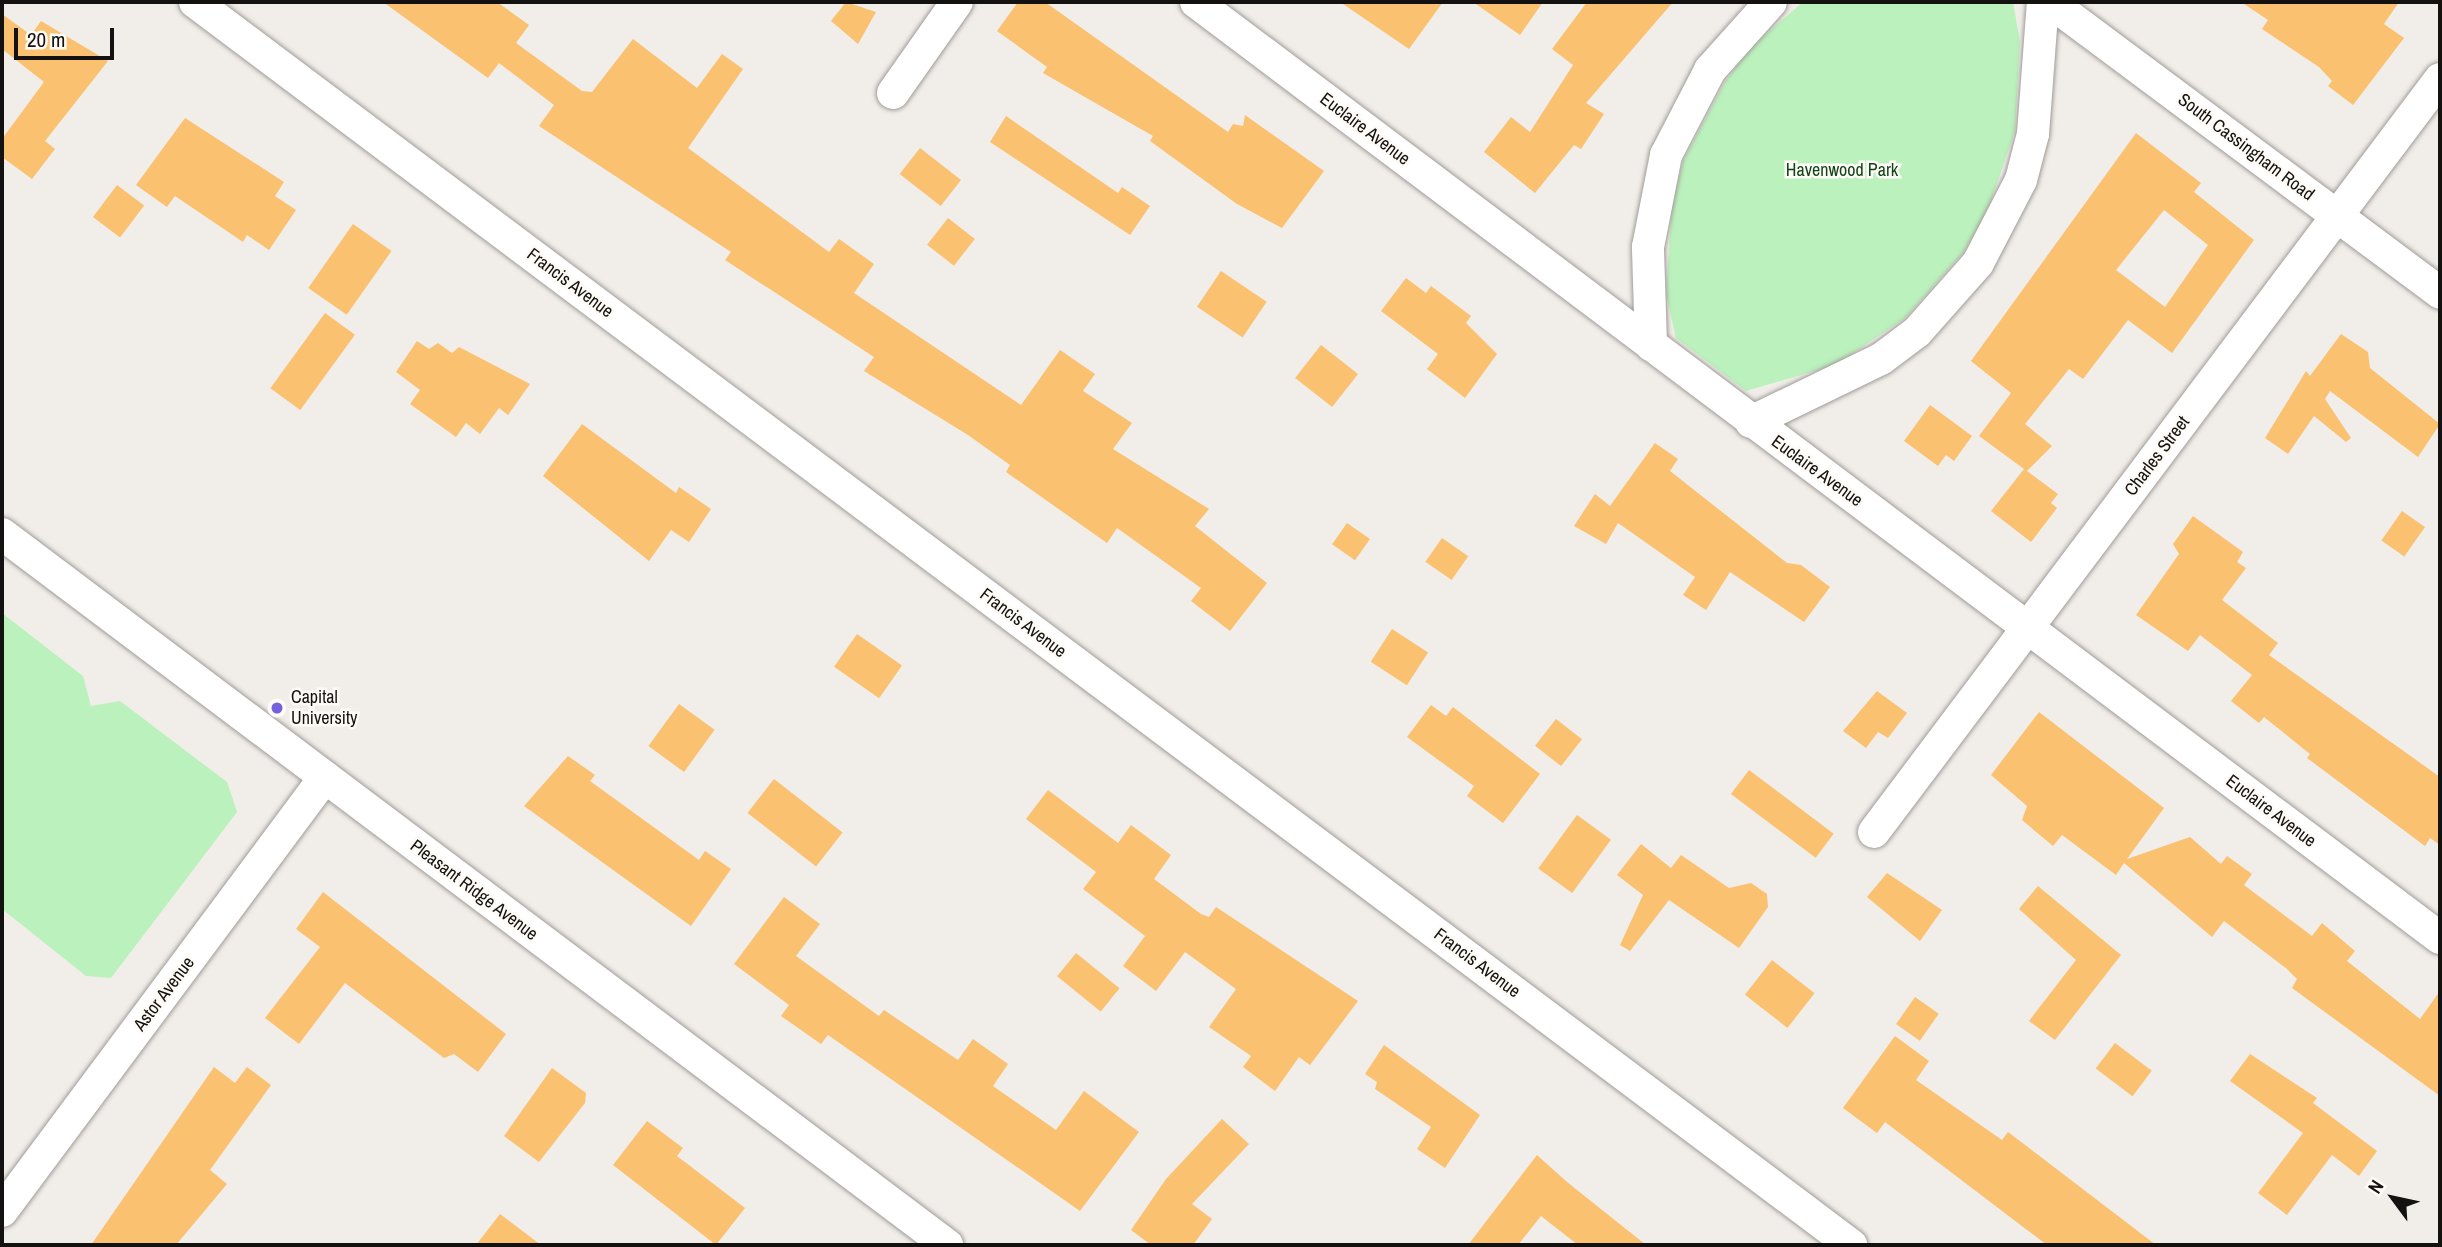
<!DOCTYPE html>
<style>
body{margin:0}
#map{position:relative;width:2442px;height:1247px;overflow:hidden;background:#f1ede9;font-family:"Archivo Narrow",sans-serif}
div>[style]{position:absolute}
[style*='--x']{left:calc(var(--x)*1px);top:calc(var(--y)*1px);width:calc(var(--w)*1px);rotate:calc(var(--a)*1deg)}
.green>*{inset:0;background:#bbf1bd}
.building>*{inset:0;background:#fac171;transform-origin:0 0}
.roads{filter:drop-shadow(0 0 2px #a09c98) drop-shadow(0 0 2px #a09c98)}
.street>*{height:32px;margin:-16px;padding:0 16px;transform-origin:16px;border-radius:16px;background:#fff}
.dots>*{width:19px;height:19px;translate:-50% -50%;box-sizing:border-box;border:4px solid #fefbf6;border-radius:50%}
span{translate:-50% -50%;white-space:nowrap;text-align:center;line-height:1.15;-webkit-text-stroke:5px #fefbf6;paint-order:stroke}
.street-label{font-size:18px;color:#141211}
.park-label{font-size:18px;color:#124419}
.poi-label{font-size:18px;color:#141211}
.left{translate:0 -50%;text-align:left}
.frame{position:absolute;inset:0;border:4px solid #141211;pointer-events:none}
.north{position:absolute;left:2358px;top:1163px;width:70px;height:70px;-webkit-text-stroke:5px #fefbf6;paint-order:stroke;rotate:303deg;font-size:19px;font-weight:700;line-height:28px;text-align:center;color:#141211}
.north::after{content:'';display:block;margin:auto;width:24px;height:32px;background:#141211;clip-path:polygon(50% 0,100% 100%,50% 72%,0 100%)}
.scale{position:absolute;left:14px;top:28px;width:100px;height:32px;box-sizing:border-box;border:4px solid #141211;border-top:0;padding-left:9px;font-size:21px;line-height:24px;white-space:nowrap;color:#141211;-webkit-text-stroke:5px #fefbf6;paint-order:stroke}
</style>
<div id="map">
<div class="green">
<i style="clip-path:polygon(1803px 2px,2013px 2px,2020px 42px,2015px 131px,1986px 215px,1963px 253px,1905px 318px,1835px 365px,1746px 391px,1676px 338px,1666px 294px,1672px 204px,1683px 161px,1726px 80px,1753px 45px)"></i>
<i style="clip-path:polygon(2px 613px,83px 676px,91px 706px,120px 701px,227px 782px,237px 812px,111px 978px,86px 976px,2px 909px)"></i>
</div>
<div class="building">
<i style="clip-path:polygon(383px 2px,497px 2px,529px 25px,516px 43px,582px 91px,592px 92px,633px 39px,697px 88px,722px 54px,743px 69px,688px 148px,829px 252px,839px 239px,874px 264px,854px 293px,1021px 405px,1060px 350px,1095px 374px,1083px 391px,1132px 423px,1113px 449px,1209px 509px,1195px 526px,1267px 583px,1230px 631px,1191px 601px,1201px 588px,1117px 528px,1107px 543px,1006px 472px,1010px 465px,968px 435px,864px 371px,874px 357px,725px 260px,731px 252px,539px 126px,554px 105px,499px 63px,488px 78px)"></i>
<i style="clip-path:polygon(846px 2px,876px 12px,858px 44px,831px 21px)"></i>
<i style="clip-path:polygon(1018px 2px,1045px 2px,1228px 132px,1233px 124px,1243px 126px,1245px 115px,1324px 171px,1282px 228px,1237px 204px,1150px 141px,1153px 136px,1043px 73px,1047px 67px,997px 31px)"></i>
<i style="clip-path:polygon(1340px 2px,1443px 2px,1409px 49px)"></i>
<i style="clip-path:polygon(1473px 2px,1543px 2px,1520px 35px)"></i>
<i style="clip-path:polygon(1587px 2px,1673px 2px,1586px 103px,1604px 114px,1581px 149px,1574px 145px,1535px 193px,1484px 152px,1511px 117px,1530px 132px,1573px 65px,1552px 49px)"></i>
<i style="clip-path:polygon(2241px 2px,2399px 2px,2384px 24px,2404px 38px,2353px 105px,2328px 86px,2332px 81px,2319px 67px,2262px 29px,2268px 20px)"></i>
<i style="clip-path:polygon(2px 14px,31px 35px,41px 21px,108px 61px,45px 141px,55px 149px,32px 179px,2px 157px,2px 139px,44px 82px,2px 49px)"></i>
<i style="clip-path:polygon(1006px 116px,1118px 193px,1122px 187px,1150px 206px,1130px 235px,990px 142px)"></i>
<i style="clip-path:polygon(185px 118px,284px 182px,275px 196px,296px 210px,269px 250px,247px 235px,243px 242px,175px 196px,167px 207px,136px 185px)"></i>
<i style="clip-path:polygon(evenodd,2136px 133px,2201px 183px,2194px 192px,2254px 240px,2172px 353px,2128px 320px,2083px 379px,2069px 369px,2025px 424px,2052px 446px,2027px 471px,2058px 494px,2051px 503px,2057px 508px,2031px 542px,1991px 511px,2024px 469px,1979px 436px,2011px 393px,1971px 361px,2136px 133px,2164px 210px,2208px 245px,2165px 307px,2116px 270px,2164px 210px)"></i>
<i style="left:920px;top:148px;width:52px;height:33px;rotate:38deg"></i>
<i style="left:117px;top:185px;width:34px;height:40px;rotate:37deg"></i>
<i style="left:948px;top:218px;width:34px;height:34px;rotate:38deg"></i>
<i style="left:353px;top:224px;width:47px;height:78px;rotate:35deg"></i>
<i style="left:1221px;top:271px;width:55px;height:43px;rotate:34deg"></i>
<i style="clip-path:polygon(1406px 278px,1426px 293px,1431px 286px,1471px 316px,1466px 323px,1497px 354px,1465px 398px,1427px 369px,1438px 354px,1381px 311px)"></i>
<i style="left:325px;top:313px;width:37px;height:93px;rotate:36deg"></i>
<i style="clip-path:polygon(2341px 334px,2368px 352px,2370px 368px,2440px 424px,2418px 457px,2330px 391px,2325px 399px,2351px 438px,2346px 442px,2314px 416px,2288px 454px,2265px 438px,2306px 371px,2310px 376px)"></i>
<i style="clip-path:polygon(417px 341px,429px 349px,438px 343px,452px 353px,459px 347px,530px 384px,508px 415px,499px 408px,480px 434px,466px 423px,456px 437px,410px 404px,420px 390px,396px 372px)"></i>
<i style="left:1321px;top:345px;width:47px;height:42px;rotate:38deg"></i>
<i style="clip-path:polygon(1930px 405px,1972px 436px,1954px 461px,1946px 455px,1938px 466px,1904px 441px)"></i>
<i style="clip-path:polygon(582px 424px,676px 493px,679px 487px,711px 509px,689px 542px,671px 530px,649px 561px,543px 476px)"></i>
<i style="clip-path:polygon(1655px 443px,1678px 459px,1670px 471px,1787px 563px,1801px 565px,1830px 587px,1804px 622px,1730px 572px,1706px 610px,1683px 595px,1695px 577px,1618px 523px,1606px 544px,1574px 526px,1595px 494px,1610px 506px)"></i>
<i style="left:2402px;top:511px;width:28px;height:36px;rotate:35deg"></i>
<i style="clip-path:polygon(2193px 516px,2243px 552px,2237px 562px,2246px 568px,2222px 600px,2278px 643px,2269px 655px,2440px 777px,2440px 845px,2430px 838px,2425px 846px,2307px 758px,2310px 754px,2264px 717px,2259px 723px,2231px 701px,2252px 675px,2200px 635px,2188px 651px,2136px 615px,2179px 554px,2173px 544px)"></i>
<i style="left:1347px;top:523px;width:28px;height:26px;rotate:35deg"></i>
<i style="left:1442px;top:538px;width:32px;height:29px;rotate:35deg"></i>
<i style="left:1392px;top:629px;width:43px;height:39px;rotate:33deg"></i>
<i style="left:857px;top:634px;width:55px;height:40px;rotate:35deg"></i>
<i style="clip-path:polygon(1877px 691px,1907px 713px,1888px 738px,1878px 732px,1866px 748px,1843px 731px)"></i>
<i style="left:679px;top:704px;width:44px;height:52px;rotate:36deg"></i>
<i style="clip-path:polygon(1431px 705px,1446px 716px,1453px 707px,1540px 774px,1503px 823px,1467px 796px,1474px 786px,1407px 737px)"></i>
<i style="clip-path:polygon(2039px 712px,2164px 808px,2127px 859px,2190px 837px,2221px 864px,2227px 856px,2252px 874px,2244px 885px,2312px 936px,2322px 923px,2355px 951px,2347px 961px,2420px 1019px,2440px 991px,2440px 1096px,2292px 988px,2297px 979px,2287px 969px,2224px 921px,2212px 937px,2124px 863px,2116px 875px,2062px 835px,2053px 846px,2022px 820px,2027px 806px,1991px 775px)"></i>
<i style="left:1556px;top:719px;width:33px;height:34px;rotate:38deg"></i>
<i style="clip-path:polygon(568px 756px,595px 775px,590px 781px,699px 860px,705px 851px,731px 869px,691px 926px,524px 806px)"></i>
<i style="left:1749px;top:770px;width:106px;height:30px;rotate:37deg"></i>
<i style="left:774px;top:779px;width:87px;height:43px;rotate:38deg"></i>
<i style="clip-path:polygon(1048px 790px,1118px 843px,1131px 825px,1171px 855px,1154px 879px,1201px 914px,1209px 917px,1216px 907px,1358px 1001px,1310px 1065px,1299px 1057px,1275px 1091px,1243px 1067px,1251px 1056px,1209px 1027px,1236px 989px,1185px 952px,1156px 991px,1123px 966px,1145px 936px,1083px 889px,1096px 872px,1026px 819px)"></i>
<i style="left:1577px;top:815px;width:42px;height:66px;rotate:36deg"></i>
<i style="clip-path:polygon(1641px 844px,1671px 868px,1681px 855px,1729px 888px,1751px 883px,1767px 894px,1768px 907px,1739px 948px,1669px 900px,1630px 951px,1620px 945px,1643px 895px,1617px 875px)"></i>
<i style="clip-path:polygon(1887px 873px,1942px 910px,1920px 941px,1867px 897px)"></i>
<i style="clip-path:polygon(2038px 886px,2121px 955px,2055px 1040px,2029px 1021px,2076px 960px,2019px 909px)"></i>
<i style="clip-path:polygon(323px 892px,506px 1034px,478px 1072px,454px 1054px,444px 1058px,345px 983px,299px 1044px,265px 1018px,320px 947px,296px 929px)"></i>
<i style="clip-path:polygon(784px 897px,820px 924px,796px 956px,879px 1016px,884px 1010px,958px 1060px,973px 1039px,1008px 1064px,993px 1086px,1056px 1130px,1084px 1091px,1139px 1132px,1080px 1211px,828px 1035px,821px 1044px,781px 1016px,789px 1005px,734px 964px)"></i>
<i style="left:1076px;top:953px;width:56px;height:30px;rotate:39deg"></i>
<i style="left:1772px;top:960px;width:54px;height:44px;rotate:38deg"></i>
<i style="left:1915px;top:997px;width:29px;height:33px;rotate:35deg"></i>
<i style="clip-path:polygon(1895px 1036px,1929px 1061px,1916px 1080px,2002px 1140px,2008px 1132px,2156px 1245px,2047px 1245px,1885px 1122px,1877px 1133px,1843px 1108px)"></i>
<i style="left:2115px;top:1043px;width:46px;height:32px;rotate:37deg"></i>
<i style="clip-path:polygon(1384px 1045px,1480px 1115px,1445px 1168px,1417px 1149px,1431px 1127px,1375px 1089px,1377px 1082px,1365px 1074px)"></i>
<i style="clip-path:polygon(2250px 1054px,2317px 1098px,2313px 1103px,2377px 1151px,2359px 1176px,2332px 1155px,2287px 1215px,2258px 1193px,2303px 1133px,2230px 1081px)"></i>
<i style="clip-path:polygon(214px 1067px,235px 1083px,247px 1067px,271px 1085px,210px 1170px,227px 1184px,176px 1245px,91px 1245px)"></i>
<i style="clip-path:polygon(552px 1068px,586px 1093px,585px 1103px,539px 1162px,504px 1136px)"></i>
<i style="clip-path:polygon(1222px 1119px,1249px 1144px,1192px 1204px,1212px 1219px,1193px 1245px,1151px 1245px,1131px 1230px,1166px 1179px)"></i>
<i style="clip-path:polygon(647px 1121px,683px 1148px,677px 1156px,745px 1208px,716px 1245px,613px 1165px)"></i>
<i style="clip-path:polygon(1537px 1155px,1567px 1182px,1646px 1245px,1578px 1245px,1541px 1216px,1518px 1245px,1468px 1245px)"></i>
<i style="clip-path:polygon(500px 1214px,541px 1245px,476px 1245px)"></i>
</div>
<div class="roads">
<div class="street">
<i style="--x:195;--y:2;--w:2071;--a:36.89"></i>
<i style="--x:1196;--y:2;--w:1557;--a:36.96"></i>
<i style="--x:2050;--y:2;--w:487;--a:36.7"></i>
<i style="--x:893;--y:93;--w:111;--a:-54.9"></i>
<i style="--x:1651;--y:345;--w:98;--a:-91.8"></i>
<i style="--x:1648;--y:247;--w:94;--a:-78.9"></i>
<i style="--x:1666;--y:155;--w:96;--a:-62.6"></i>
<i style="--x:1710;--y:70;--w:91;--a:-48.1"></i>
<i style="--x:1751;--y:422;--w:144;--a:-25.9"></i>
<i style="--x:1881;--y:359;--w:45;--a:-36.9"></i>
<i style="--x:1917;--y:332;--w:92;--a:-48.5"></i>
<i style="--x:1978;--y:263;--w:93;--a:-62.6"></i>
<i style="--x:2021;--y:180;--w:48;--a:-75.4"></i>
<i style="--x:2033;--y:134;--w:132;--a:-85.7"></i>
<i style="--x:2;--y:534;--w:1183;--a:36.96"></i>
<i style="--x:1874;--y:832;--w:942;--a:-53.07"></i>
<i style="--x:2;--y:1211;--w:541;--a:-53.34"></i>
</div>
</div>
<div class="dots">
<i style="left:277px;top:708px;background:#7561dc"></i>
</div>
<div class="street-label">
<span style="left:1365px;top:129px;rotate:37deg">Euclaire Avenue</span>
<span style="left:2246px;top:147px;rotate:37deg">South Cassingham Road</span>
<span style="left:570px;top:283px;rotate:37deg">Francis Avenue</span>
<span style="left:2157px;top:456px;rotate:-53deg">Charles Street</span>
<span style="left:1817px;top:471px;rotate:36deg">Euclaire Avenue</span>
<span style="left:1023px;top:623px;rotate:37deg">Francis Avenue</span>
<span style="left:2271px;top:811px;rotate:37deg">Euclaire Avenue</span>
<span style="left:474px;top:890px;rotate:37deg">Pleasant Ridge Avenue</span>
<span style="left:1477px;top:963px;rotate:37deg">Francis Avenue</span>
<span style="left:164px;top:994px;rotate:-53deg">Astor Avenue</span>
</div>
<div class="park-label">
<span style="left:1842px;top:170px">Havenwood Park</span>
</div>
<div class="poi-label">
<span class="left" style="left:291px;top:708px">Capital<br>University</span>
</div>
<div class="frame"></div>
<div class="north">N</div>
<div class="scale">20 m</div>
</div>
